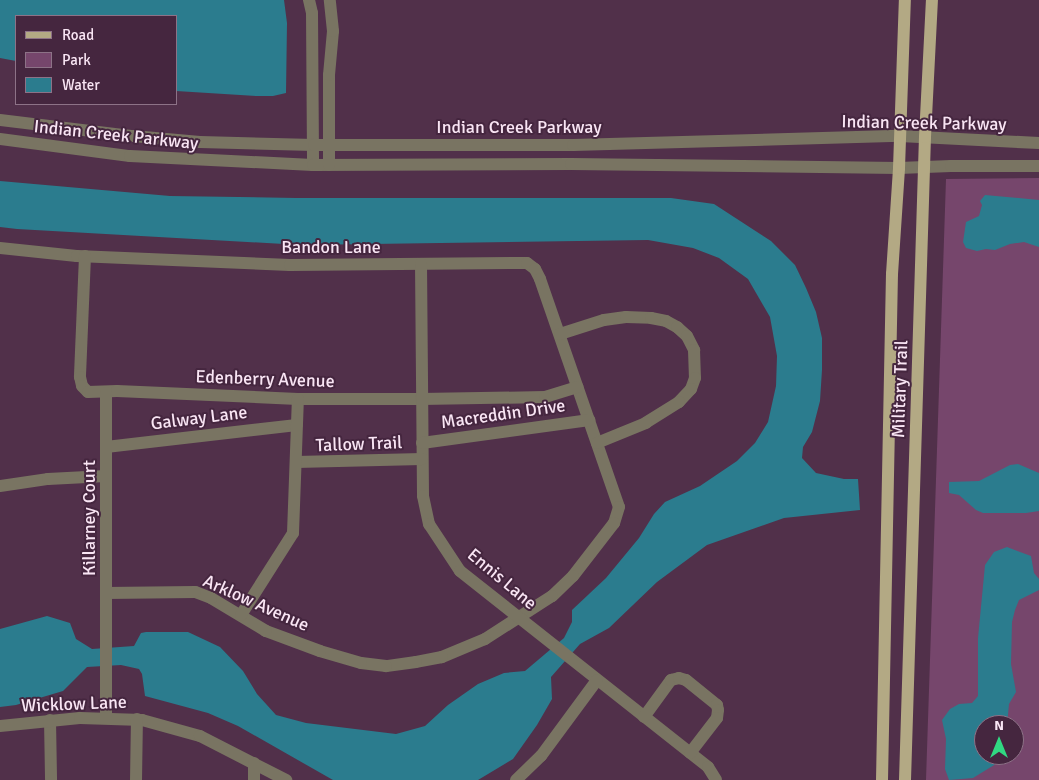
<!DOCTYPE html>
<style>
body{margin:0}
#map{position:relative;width:1039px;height:780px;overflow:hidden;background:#51304a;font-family:Signika,sans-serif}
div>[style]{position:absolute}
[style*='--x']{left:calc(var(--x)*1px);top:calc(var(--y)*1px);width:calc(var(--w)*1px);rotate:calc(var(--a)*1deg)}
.green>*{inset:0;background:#76466c}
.water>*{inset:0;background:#2b7c8e}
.minor>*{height:12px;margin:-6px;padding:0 6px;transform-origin:6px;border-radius:6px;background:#797462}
.major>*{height:12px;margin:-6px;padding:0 6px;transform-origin:6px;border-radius:6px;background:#b3a984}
span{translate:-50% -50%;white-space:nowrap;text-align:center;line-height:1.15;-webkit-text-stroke:4px #45263f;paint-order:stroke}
.street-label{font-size:18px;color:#f9e5f4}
.legend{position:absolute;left:15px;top:15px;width:162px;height:90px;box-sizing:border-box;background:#45263f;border:1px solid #8d7287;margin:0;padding:6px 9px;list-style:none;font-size:15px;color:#f9e5f4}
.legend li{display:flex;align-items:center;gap:10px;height:25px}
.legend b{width:25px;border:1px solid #8d7287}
.north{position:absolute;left:974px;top:715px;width:50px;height:50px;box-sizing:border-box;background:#45263f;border:1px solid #8d7287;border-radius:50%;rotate:0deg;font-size:14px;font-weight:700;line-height:20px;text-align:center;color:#f9e5f4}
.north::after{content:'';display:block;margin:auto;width:18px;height:22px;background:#31d882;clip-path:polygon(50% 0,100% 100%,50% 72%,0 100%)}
</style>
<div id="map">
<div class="green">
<i style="clip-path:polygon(evenodd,1039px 178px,1039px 780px,926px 780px,946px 179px,1039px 178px,984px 725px,1014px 725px,1014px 755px,984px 755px,984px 725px)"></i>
</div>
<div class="water">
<i style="clip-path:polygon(0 0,284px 0,287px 23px,286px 93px,273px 96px,256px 96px,176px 91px,176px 16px,16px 16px,16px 61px,0 58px)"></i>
<i style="clip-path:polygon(0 181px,170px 196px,296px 198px,671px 198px,714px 204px,771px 241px,795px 265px,806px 288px,816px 312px,822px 338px,822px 370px,820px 401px,812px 432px,803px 447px,802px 458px,816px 473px,844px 479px,858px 479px,860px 510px,784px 518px,707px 545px,657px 582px,609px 628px,580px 644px,551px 677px,552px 699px,537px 725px,513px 759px,478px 780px,333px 780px,238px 726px,208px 713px,145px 696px,142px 674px,139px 669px,121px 665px,87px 667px,63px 691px,16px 705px,0 707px,0 629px,47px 616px,70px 623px,76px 639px,92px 649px,134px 646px,141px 633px,146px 632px,188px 632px,220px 647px,243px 671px,257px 694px,276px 715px,306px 723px,396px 734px,425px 726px,448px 705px,478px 684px,504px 673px,525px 671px,564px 638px,572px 622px,572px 610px,606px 578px,639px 538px,654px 514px,665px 502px,700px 486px,737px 461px,755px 443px,768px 422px,776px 386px,777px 356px,770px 317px,748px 279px,719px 258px,693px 248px,648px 240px,301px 245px,17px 229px,0 227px)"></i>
<i style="clip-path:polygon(985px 195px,1039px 200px,1039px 247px,1024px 242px,1010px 244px,995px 250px,986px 249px,977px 251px,966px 248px,963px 242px,966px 222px,979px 216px,982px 205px,980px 201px)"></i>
<i style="clip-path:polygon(1018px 464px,1039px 473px,1039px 511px,1026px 513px,983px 513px,976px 510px,959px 495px,949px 493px,949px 482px,979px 481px,1010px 465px)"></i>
<i style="clip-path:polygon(1007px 547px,1031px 556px,1034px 573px,1039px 579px,1039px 590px,1019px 600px,1015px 610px,1012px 622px,1011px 664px,1016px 692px,1009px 704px,1007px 725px,984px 725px,984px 755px,1005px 755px,999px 762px,973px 778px,949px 780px,945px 769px,946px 739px,942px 720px,950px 709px,959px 704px,972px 703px,978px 696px,978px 638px,985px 565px,994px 552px)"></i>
</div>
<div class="minor">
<i style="--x:309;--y:0;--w:13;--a:77"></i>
<i style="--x:312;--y:13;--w:152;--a:89.6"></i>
<i style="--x:0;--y:120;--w:134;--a:6.9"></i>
<i style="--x:133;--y:136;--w:67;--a:5.1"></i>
<i style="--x:200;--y:142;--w:114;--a:1.5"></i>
<i style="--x:314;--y:145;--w:259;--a:0"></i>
<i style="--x:573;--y:145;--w:327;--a:-1.6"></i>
<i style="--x:900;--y:136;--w:139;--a:2.9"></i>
<i style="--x:0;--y:139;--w:131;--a:7.5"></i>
<i style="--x:130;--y:156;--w:183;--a:2.8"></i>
<i style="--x:313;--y:165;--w:258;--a:-0.2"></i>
<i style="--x:571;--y:164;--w:328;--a:0.7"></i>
<i style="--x:899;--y:168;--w:52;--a:-2.2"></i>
<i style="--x:951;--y:166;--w:88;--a:0"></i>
<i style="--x:329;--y:165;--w:90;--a:-90"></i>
<i style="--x:329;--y:75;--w:44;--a:-84.8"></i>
<i style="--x:333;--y:31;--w:31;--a:-96"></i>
<i style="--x:0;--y:248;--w:77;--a:5.9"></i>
<i style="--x:77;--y:256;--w:213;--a:2.4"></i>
<i style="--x:290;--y:265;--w:237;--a:-0.5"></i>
<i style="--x:527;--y:263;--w:10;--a:37"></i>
<i style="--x:535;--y:269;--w:11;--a:63"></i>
<i style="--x:540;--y:279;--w:241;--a:70.9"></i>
<i style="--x:619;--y:507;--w:17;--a:107"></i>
<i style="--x:614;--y:523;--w:67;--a:127.7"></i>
<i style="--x:573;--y:576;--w:29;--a:136"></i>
<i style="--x:552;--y:596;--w:80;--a:147.3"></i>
<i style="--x:485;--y:639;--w:47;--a:157.3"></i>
<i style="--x:442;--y:657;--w:26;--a:169"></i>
<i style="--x:416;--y:662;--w:30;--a:172"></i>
<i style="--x:386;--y:666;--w:25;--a:-173"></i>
<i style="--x:361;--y:663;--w:43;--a:-163.7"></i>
<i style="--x:320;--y:651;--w:58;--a:-159.7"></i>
<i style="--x:266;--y:631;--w:64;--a:-149"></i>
<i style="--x:211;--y:598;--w:17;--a:-159"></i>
<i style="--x:195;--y:592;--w:89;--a:179.4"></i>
<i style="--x:85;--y:256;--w:121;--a:92.4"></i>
<i style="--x:80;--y:377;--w:9;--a:77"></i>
<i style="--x:82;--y:386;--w:8;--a:45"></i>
<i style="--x:88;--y:392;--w:29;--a:-2"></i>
<i style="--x:117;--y:391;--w:181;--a:2.5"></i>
<i style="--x:298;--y:399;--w:123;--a:0"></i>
<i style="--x:421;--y:399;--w:124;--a:-0.9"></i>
<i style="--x:545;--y:397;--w:34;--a:-17"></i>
<i style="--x:421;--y:264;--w:232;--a:89.5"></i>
<i style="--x:423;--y:496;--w:29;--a:78"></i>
<i style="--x:429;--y:524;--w:56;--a:56.6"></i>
<i style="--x:460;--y:571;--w:316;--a:38.3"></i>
<i style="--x:708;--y:767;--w:15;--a:58"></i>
<i style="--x:560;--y:334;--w:46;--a:-17.7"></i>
<i style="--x:604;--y:320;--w:22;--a:-8"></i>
<i style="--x:626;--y:317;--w:25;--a:2"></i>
<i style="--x:651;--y:318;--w:15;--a:11"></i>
<i style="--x:666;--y:321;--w:13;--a:29"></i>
<i style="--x:677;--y:327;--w:13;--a:42"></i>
<i style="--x:687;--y:336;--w:16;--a:63"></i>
<i style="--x:694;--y:350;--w:28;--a:88"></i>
<i style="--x:695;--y:378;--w:12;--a:110"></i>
<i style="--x:691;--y:389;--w:18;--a:133"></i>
<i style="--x:679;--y:402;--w:39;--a:148"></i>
<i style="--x:646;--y:423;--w:53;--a:157.8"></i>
<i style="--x:422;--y:443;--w:169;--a:-7.8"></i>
<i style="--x:106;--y:447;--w:192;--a:-6.6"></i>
<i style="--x:296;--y:462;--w:126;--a:-1.4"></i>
<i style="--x:0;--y:486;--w:49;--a:-8.3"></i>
<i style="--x:48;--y:479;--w:58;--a:-3"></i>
<i style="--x:241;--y:615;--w:97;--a:-57.6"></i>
<i style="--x:293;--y:533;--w:134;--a:-87.9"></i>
<i style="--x:644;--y:717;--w:46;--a:-53.9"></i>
<i style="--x:671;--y:680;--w:8;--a:-14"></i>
<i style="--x:679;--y:678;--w:7;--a:16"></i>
<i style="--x:686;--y:680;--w:40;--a:39"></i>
<i style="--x:717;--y:705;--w:5;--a:79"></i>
<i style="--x:718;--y:710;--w:8;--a:97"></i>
<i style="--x:717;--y:718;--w:44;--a:127.6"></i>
<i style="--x:106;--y:718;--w:325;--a:-90"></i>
<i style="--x:50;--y:720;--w:60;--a:89"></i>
<i style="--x:0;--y:726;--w:80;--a:-5.7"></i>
<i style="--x:80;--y:718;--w:62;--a:1.8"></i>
<i style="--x:142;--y:720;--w:60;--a:15.4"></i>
<i style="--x:200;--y:736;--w:97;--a:27.1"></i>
<i style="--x:136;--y:780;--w:61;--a:-89.1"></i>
<i style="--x:254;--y:780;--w:17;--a:-90"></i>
<i style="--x:516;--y:780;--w:35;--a:-44"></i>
<i style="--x:541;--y:756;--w:94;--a:-53.6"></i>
</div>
<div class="major">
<i style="--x:882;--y:780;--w:506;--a:-88.87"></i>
<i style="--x:892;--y:274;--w:106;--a:-86.2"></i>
<i style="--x:899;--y:168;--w:168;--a:-88"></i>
<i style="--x:905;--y:780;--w:643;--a:-88.22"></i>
<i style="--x:925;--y:137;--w:137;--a:-87.1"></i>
</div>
<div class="street-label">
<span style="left:924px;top:123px;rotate:1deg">Indian Creek Parkway</span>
<span style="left:519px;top:127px">Indian Creek Parkway</span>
<span style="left:116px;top:135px;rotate:6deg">Indian Creek Parkway</span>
<span style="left:331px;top:247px">Bandon Lane</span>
<span style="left:265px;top:379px;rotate:2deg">Edenberry Avenue</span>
<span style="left:900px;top:389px;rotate:-88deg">Military Trail</span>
<span style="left:503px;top:414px;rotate:-8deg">Macreddin Drive</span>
<span style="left:199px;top:418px;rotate:-7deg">Galway Lane</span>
<span style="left:359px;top:444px;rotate:-2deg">Tallow Trail</span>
<span style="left:89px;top:518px;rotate:-90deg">Killarney Court</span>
<span style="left:502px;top:579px;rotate:40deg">Ennis Lane</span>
<span style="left:256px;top:603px;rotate:24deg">Arklow Avenue</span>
<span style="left:74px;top:704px;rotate:-2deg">Wicklow Lane</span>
</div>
<ul class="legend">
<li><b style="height:6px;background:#b3a984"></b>Road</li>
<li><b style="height:14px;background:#76466c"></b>Park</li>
<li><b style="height:14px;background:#2b7c8e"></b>Water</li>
</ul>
<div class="north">N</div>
</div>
